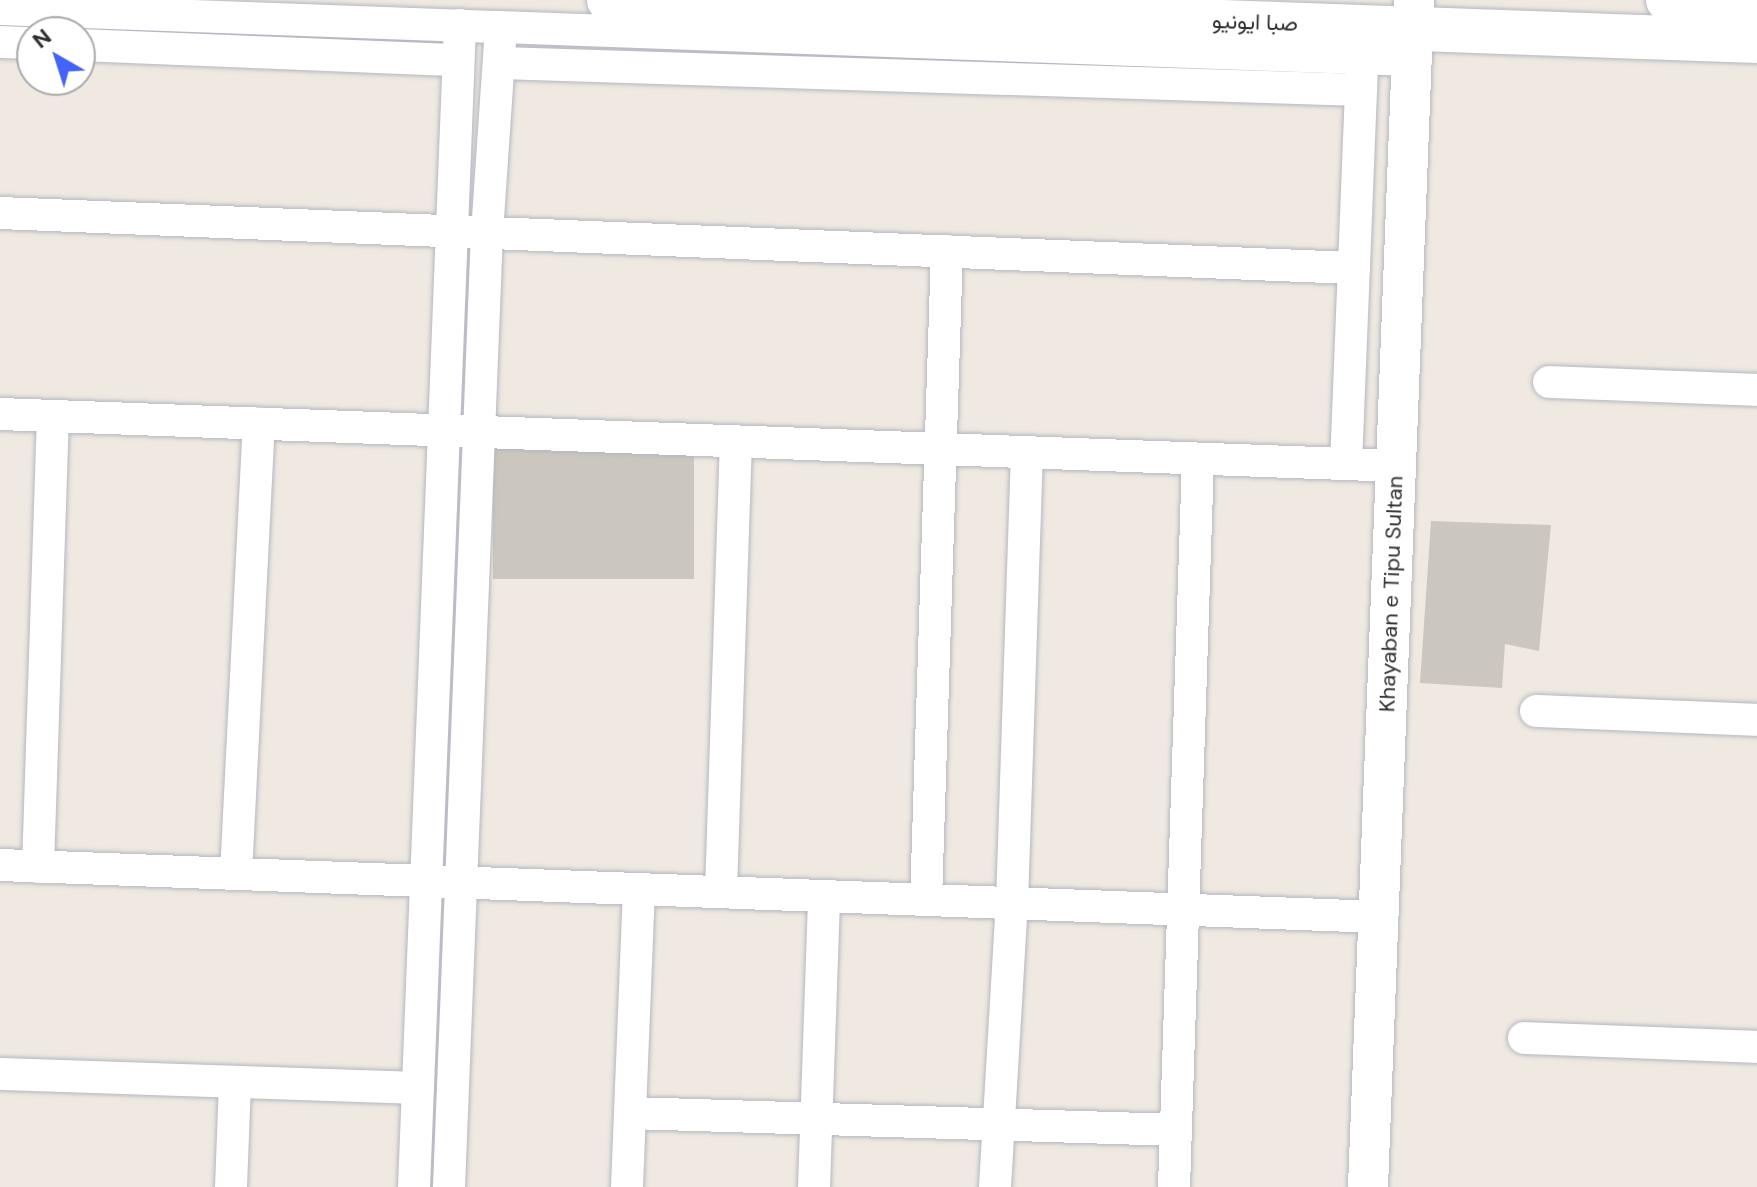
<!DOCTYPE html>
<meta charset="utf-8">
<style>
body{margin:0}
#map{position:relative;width:1757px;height:1187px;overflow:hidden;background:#efe9e1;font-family:"DM Sans",Vazirmatn,sans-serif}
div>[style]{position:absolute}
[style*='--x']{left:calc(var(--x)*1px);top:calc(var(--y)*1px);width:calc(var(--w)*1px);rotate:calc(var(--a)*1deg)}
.building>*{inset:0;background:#cbc7bf;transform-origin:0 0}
.roads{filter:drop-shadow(0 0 2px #b4b7c1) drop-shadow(0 0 2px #b4b7c1)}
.minor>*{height:32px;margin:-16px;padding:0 16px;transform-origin:16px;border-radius:16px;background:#fff}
.tertiary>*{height:40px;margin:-20px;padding:0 20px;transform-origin:20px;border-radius:20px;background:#fff}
.secondary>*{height:44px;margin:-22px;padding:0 22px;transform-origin:22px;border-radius:22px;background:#fff}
span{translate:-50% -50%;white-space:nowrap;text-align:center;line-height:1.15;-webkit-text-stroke:6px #fff;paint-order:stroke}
.street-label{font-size:22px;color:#2e2e2e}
.north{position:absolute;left:16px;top:16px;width:80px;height:80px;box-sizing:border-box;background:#fff;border:2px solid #ababab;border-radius:50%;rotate:321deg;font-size:22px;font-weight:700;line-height:32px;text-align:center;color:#2e2e2e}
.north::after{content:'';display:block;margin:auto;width:28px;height:36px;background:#4264fb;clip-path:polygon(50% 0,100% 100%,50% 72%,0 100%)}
</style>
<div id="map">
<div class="building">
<i style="left:694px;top:448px;width:131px;height:201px;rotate:90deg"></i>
<i style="clip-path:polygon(1431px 521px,1551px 525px,1539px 651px,1505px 644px,1502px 688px,1420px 683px)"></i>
</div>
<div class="roads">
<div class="minor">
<i style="--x:0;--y:9;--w:1413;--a:2.07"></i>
<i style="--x:0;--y:42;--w:32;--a:2"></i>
<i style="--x:80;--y:45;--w:378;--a:2.3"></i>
<i style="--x:500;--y:63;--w:861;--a:1.8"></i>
<i style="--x:0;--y:213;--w:1355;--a:2.33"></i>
<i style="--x:1549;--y:382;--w:208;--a:2.2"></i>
<i style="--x:0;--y:414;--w:1397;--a:2.13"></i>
<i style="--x:1346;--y:464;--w:392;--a:-87.7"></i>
<i style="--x:1536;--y:711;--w:221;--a:2.3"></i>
<i style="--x:0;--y:865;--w:1380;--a:2.16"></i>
<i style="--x:38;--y:867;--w:451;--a:-88.1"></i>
<i style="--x:236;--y:874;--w:451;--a:-87.1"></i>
<i style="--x:721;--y:892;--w:451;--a:-88.1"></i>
<i style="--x:926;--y:900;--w:649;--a:-88.15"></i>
<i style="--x:1524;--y:1038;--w:233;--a:2.2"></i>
<i style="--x:0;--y:1074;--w:418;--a:1.9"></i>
<i style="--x:630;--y:1113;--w:546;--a:1.78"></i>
<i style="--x:231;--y:1187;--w:105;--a:-87.8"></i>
<i style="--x:414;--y:1187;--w:1163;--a:-87.73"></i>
<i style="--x:449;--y:1187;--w:955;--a:-87.72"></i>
<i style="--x:487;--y:233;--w:206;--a:-86.1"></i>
<i style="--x:627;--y:1187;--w:298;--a:-87.7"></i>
<i style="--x:814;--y:1187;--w:291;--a:-88"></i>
<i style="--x:995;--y:1187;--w:285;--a:-86.6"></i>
<i style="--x:1012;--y:903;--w:451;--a:-88.1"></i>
<i style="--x:1174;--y:1187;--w:728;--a:-88.11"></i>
</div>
<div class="tertiary">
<i style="--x:1368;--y:1187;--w:1188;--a:-87.78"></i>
</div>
<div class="secondary">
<i style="--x:609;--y:0;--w:1149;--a:2.05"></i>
<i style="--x:1668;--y:0;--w:89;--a:2.6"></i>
</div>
</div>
<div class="street-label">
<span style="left:1255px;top:22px;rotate:2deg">صبا ایونیو</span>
<span style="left:1391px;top:594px;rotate:-88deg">Khayaban e Tipu Sultan</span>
</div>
<div class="north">N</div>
</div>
